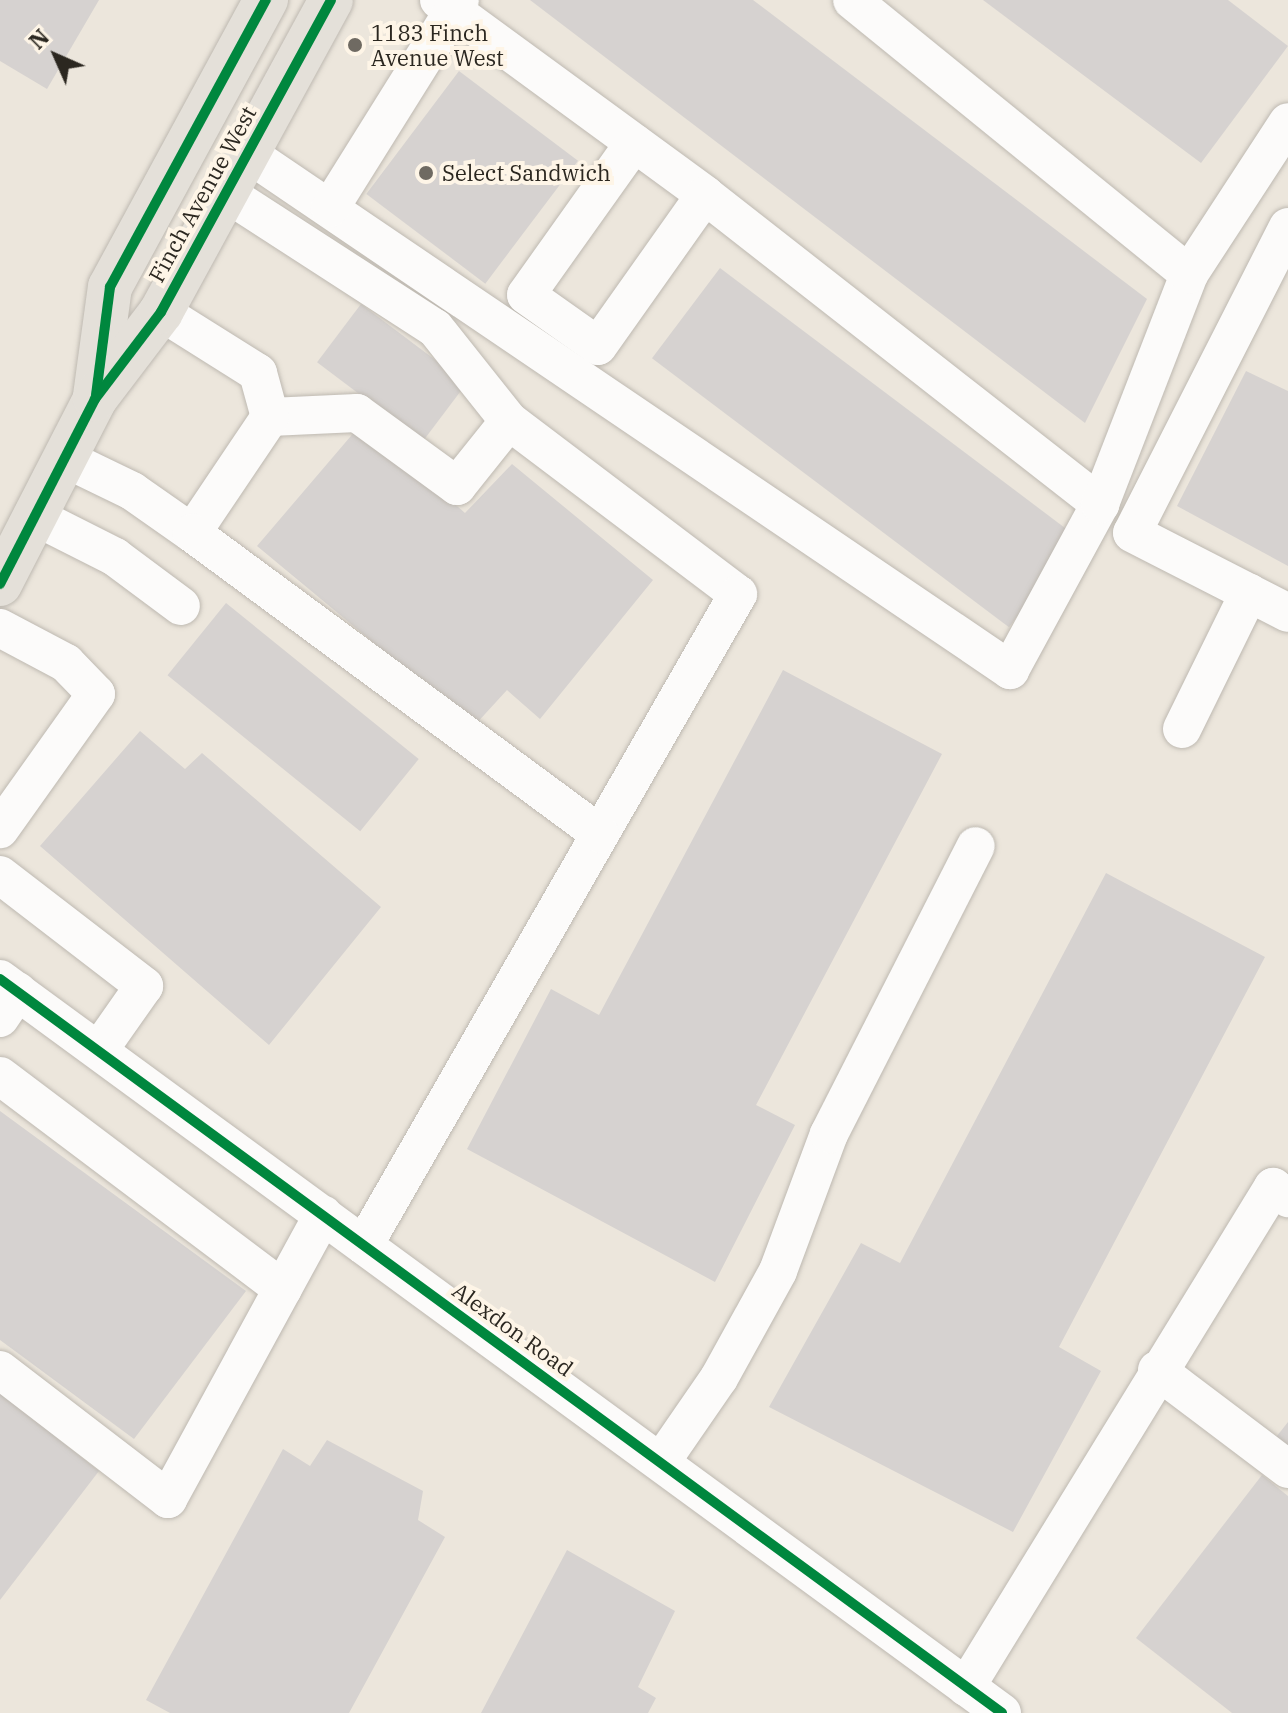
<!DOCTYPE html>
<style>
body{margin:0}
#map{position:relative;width:1288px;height:1713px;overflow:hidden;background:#ece6dc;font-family:"IBM Plex Serif",serif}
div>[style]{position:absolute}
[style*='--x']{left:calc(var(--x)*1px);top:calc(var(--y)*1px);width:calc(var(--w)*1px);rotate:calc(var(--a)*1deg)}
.building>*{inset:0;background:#d6d2d0;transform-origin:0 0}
.roads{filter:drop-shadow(0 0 2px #beb9b1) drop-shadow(0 0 2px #beb9b1)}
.minor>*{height:38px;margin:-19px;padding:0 19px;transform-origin:19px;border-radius:19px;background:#fcfbfa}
.major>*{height:44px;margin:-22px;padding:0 22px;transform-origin:22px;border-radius:22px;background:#e4e0d9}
.cycleway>*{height:10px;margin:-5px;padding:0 5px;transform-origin:5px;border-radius:5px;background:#00873e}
.dots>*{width:22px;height:22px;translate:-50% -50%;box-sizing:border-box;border:4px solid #fef5e7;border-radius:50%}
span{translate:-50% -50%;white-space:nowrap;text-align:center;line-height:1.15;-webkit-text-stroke:8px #fef5e7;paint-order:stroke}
.poi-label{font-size:22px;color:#2b2720}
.left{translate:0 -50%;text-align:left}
.street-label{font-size:22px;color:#2b2720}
.north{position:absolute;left:16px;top:16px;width:80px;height:80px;-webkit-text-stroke:6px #fef5e7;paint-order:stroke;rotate:315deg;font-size:22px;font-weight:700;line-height:32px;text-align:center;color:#2b2720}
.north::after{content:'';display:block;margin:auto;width:28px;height:36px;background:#2b2720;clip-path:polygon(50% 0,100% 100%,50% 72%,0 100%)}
</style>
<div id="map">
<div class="building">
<i style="clip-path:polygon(0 0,99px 0,47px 89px,0 61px)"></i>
<i style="clip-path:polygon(530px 0,753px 0,1147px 299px,1085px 423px)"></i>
<i style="clip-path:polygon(983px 0,1228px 0,1288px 46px,1201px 163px)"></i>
<i style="left:459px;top:71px;width:149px;height:154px;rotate:37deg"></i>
<i style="left:720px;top:268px;width:447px;height:113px;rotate:37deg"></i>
<i style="left:361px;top:304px;width:132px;height:73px;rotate:37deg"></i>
<i style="clip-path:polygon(1246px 371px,1288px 391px,1288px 566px,1177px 506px)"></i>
<i style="clip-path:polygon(362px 423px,465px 513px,512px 464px,653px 580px,540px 719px,507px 690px,474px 726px,257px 546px)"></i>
<i style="left:226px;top:603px;width:248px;height:93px;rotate:39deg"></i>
<i style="clip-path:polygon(783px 670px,942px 754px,756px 1105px,795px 1125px,715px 1282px,467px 1149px,551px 989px,599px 1015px)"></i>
<i style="clip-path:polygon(140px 731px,185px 769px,202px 753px,381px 907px,269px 1045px,40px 846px)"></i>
<i style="clip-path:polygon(1106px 873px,1265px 957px,1059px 1347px,1101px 1371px,1013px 1532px,769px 1407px,861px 1243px,900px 1263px)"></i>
<i style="clip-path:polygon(0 1111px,246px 1291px,134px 1439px,0 1340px)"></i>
<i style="clip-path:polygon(0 1393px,99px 1471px,0 1600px)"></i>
<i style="clip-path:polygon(1288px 1422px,1288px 1452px,1273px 1441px)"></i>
<i style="clip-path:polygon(327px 1440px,423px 1491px,418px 1520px,445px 1537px,349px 1713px,170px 1713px,146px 1700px,283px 1449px,310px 1466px)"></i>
<i style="clip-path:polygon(1262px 1475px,1288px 1496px,1288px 1713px,1232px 1713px,1136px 1638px)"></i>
<i style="clip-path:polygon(567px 1550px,675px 1611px,638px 1687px,656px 1698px,648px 1713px,481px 1713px)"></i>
</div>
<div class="roads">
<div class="minor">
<i style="--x:439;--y:0;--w:330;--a:36.2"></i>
<i style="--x:705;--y:195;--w:502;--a:38.04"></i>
<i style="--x:634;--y:143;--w:186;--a:125.4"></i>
<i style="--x:526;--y:295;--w:88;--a:35.3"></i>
<i style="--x:598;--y:346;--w:185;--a:-54.7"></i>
<i style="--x:247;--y:153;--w:922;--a:34.12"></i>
<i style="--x:1010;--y:670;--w:189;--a:-61.5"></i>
<i style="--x:1100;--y:504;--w:247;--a:-68.8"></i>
<i style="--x:1189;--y:274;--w:434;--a:-140.9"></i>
<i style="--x:226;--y:193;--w:249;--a:32.9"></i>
<i style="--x:435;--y:328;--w:119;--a:51.5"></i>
<i style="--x:509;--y:421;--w:287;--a:37.1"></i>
<i style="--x:738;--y:594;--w:751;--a:119.88"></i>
<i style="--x:330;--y:208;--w:245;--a:-58"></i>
<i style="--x:1288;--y:227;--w:343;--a:117"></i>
<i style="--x:1132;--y:533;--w:175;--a:27.1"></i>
<i style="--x:1189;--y:274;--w:181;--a:-56.9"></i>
<i style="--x:270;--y:417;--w:87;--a:-2.6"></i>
<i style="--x:357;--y:413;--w:124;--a:36.1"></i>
<i style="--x:457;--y:486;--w:83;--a:-51.3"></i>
<i style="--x:64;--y:458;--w:76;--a:25.9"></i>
<i style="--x:132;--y:491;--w:73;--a:35"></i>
<i style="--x:192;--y:533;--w:140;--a:-56.1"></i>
<i style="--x:270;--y:417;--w:46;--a:-105.3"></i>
<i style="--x:258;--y:373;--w:115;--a:-147.8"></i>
<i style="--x:34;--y:516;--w:91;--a:26.8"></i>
<i style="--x:115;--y:557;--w:82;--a:36.6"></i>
<i style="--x:192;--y:533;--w:507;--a:36.42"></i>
<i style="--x:0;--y:628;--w:75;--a:27.9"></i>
<i style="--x:66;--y:663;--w:43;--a:45.9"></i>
<i style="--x:96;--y:694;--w:166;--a:125.4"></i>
<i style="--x:1182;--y:729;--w:152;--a:-63.8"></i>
<i style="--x:0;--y:875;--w:182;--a:37.6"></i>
<i style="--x:144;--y:986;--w:78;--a:125.1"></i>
<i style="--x:0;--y:979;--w:1242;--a:36.22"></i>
<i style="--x:0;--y:1018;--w:32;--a:-56"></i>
<i style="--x:0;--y:1076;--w:354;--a:37"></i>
<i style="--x:0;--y:1370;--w:212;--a:37.5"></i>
<i style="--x:168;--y:1499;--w:324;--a:-61.4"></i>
<i style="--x:1157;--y:1370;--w:164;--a:37.1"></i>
<i style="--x:661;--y:1462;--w:102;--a:-55.4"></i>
<i style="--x:719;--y:1378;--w:122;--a:-61.1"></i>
<i style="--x:778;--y:1271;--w:146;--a:-69.6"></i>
<i style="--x:829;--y:1134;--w:323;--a:-63"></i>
<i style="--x:966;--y:1687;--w:587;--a:-58.45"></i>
<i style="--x:1273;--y:1187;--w:19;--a:36"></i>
</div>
<div class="major">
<i style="--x:95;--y:396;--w:110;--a:-82.2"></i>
<i style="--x:110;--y:287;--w:327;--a:-61.5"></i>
<i style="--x:0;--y:584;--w:208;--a:-62.8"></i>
<i style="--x:95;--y:399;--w:109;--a:-52.8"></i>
<i style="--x:161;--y:312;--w:355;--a:-61.4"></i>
</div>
</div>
<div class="cycleway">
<i style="--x:96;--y:395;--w:109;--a:-82.6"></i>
<i style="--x:110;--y:287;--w:327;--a:-61.5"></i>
<i style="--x:0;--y:584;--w:208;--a:-62.8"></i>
<i style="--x:95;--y:399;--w:109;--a:-52.8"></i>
<i style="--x:161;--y:312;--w:355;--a:-61.4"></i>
<i style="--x:0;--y:979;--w:1242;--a:36.22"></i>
</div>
<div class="dots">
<i style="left:355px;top:45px;background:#6f6a62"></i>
<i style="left:426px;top:173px;background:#6f6a62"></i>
</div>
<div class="poi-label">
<span class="left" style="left:371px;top:45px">1183 Finch<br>Avenue West</span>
<span class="left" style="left:442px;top:173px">Select Sandwich</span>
</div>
<div class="street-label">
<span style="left:202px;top:194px;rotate:-61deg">Finch Avenue West</span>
<span style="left:513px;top:1329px;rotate:36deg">Alexdon Road</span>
</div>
<div class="north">N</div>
</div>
